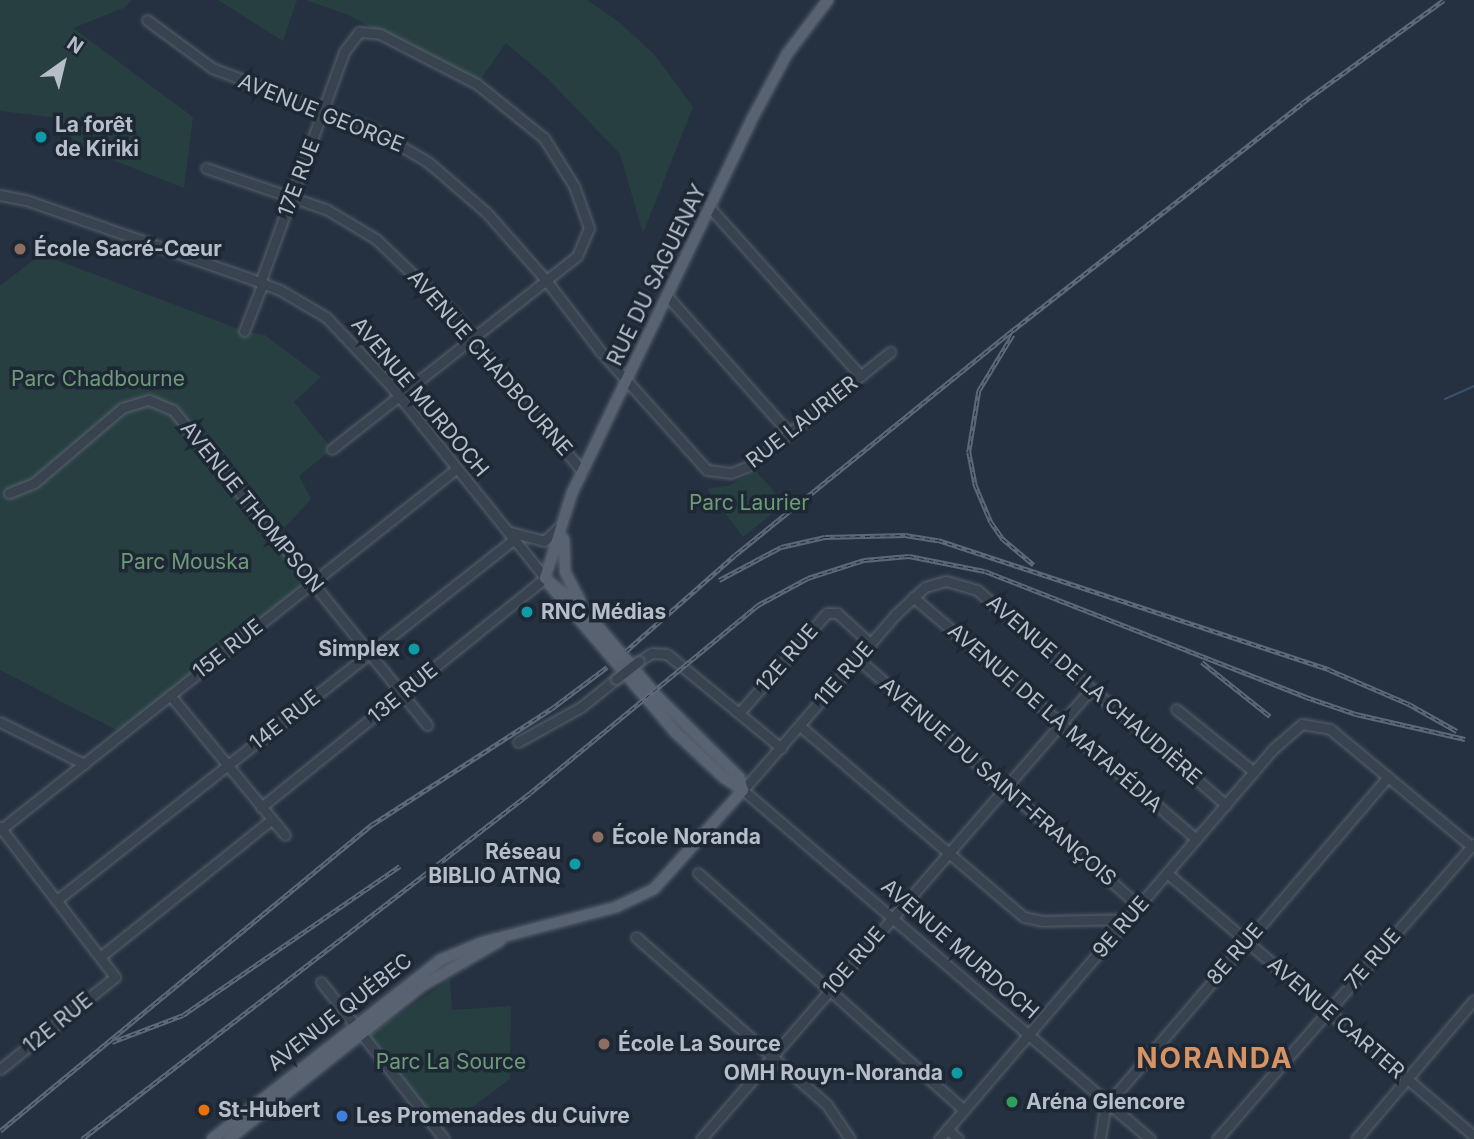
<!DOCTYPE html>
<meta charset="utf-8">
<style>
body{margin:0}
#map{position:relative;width:1474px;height:1139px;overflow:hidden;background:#253140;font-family:Inter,sans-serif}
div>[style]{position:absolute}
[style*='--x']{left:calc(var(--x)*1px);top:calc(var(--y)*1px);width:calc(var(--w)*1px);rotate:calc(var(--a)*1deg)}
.green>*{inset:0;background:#273f41}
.stream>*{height:2px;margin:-1px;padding:0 1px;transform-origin:1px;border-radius:1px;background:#3b5069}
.roads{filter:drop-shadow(0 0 2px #57616d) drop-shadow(0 0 2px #57616d)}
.minor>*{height:9px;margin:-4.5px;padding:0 4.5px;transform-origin:4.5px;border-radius:4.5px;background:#394350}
.major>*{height:10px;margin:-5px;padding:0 5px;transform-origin:5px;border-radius:5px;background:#586270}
.rail>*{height:4.5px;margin-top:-2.25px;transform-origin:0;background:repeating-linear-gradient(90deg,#1e2835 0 5px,#5c6877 0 10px);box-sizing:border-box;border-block:2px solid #5c6877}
.bridges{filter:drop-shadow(0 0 2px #57616d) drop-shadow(0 0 2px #57616d)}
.minor-bridge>*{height:9px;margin:-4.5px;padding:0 4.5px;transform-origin:4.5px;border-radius:4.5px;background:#394350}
.dots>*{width:19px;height:19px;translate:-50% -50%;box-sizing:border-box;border:4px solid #1e2835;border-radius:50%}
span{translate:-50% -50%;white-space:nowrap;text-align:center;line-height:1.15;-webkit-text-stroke:7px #1e2835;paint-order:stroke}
.street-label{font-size:21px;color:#b6beca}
.poi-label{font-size:21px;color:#b6beca;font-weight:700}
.left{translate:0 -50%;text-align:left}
.right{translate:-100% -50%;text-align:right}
.park-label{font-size:21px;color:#6d9b77}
.district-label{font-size:28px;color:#d69466;font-weight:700;letter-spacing:2px}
.north{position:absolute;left:28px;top:28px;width:70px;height:70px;-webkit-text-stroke:5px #1e2835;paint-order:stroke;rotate:34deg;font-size:19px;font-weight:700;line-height:28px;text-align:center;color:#b6beca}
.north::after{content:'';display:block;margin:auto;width:24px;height:32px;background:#b6beca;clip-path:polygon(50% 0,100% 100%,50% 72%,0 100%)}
</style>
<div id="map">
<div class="green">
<i style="clip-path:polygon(0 0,131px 0,126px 7px,73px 28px,193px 117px,184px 188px,77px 146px,58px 118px,0 111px)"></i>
<i style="clip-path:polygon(218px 0,297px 0,283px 41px)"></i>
<i style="clip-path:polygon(306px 0,587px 0,619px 22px,654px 54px,693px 107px,643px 233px,620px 154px,547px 78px,506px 43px,477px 84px,348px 15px)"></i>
<i style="clip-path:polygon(41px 254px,244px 331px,265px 335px,321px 377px,294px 402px,332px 449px,299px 476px,311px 499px,276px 537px,314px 582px,122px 733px,0 670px,0 286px)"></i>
<i style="clip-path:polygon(756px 471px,785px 504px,743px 537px,707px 489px,730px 485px)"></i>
<i style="clip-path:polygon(450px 979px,452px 1010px,511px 1006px,510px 1079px,439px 1132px,369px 1035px)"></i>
</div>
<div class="stream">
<i style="--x:1445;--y:399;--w:32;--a:-24"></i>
</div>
<div class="roads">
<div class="minor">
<i style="--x:147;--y:20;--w:81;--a:36.4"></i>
<i style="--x:212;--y:68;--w:169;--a:20.8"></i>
<i style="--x:370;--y:128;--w:67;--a:30.4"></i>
<i style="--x:428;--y:162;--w:77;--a:40.8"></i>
<i style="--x:486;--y:212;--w:89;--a:48.6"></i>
<i style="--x:545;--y:279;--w:92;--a:52.5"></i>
<i style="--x:601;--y:352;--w:159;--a:48.1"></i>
<i style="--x:707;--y:470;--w:24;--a:7"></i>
<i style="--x:731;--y:473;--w:17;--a:-21"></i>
<i style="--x:747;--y:467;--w:184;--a:-38.8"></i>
<i style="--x:206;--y:168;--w:127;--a:18.9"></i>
<i style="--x:326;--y:209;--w:58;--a:31"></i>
<i style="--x:376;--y:239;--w:104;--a:43.8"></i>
<i style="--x:451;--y:311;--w:208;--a:50.7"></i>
<i style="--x:0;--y:195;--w:26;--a:11"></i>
<i style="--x:26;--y:200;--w:233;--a:19.3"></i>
<i style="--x:246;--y:277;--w:36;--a:21"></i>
<i style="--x:280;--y:290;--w:53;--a:30.4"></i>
<i style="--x:326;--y:317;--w:93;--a:46.7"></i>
<i style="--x:390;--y:385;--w:248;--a:51.2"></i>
<i style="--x:545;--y:578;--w:365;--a:141.1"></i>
<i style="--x:711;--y:209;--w:224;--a:48.1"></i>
<i style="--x:260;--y:283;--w:246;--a:-70"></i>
<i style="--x:344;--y:52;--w:25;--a:-53"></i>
<i style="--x:359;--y:32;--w:21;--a:5"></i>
<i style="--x:380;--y:34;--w:109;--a:27.3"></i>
<i style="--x:477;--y:84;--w:86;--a:38.9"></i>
<i style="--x:544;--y:138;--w:57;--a:58"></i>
<i style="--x:574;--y:186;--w:45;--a:70.3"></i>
<i style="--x:589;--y:228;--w:30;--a:113"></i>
<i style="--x:577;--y:256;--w:312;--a:141.8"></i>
<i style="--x:668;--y:297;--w:183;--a:48.3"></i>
<i style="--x:244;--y:331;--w:52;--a:-68.4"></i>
<i style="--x:9;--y:493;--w:27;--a:-22"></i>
<i style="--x:34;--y:483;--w:116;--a:-40.4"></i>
<i style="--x:122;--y:408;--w:28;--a:-17"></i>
<i style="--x:149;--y:400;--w:26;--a:23"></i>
<i style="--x:173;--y:410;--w:405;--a:51.1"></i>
<i style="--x:507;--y:531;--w:38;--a:15"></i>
<i style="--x:544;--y:541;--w:21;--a:-43"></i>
<i style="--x:913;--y:597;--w:372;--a:40.5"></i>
<i style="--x:858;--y:659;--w:374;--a:41.3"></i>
<i style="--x:639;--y:661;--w:15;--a:-32"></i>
<i style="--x:652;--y:653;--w:15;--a:4"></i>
<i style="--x:667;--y:654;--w:148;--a:39.5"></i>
<i style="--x:170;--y:695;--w:181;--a:50.6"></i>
<i style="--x:1176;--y:709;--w:100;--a:38.9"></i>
<i style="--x:739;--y:713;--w:133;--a:-48.7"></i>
<i style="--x:827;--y:613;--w:10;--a:0"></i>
<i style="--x:837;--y:613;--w:46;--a:42.4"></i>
<i style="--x:0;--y:722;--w:94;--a:26.6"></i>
<i style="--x:800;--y:726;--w:294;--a:40.5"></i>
<i style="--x:1024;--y:917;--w:19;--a:12"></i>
<i style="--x:1043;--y:921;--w:85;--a:-1.3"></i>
<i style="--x:518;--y:742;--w:72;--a:-29.1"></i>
<i style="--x:581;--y:707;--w:45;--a:-38.7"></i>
<i style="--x:0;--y:827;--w:189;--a:52.5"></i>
<i style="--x:115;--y:977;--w:147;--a:141.3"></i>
<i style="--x:0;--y:830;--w:582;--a:-38.37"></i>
<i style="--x:698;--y:873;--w:356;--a:41.7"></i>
<i style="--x:1167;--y:873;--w:404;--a:40.6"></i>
<i style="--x:57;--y:900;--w:581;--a:-38.29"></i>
<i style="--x:636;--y:937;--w:254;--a:41.3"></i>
<i style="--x:827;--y:1105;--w:41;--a:55.9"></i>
<i style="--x:100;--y:957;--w:219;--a:-38.7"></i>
<i style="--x:321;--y:982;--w:199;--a:51.9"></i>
<i style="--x:947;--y:1129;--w:15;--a:42"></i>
<i style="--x:701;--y:1139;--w:595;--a:-49.09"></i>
<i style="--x:939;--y:1139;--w:513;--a:-49.42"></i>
<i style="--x:1273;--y:749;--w:38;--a:-41"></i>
<i style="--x:1302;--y:724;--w:28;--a:10"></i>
<i style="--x:1330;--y:729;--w:183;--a:39.7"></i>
<i style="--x:1100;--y:1139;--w:32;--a:-81"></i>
<i style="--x:1105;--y:1107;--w:435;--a:-49.4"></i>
<i style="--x:1150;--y:1139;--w:536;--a:-139.39"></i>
<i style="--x:743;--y:790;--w:233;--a:-49"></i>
<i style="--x:896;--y:614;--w:40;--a:-43"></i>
<i style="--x:925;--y:587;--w:22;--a:-16"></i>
<i style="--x:946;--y:581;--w:32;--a:16"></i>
<i style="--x:977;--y:590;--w:329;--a:40.8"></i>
<i style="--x:1217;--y:1139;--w:391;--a:-49"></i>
<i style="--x:1356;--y:1139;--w:182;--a:-49.7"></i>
</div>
<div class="major">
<i style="--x:564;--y:539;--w:33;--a:88"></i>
<i style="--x:565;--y:572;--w:32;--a:62"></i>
<i style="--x:545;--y:578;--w:89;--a:-72.4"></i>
<i style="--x:572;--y:493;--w:415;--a:-64.3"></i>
<i style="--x:752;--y:119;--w:74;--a:-61.7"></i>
<i style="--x:787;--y:54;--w:68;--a:-52.8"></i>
<i style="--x:545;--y:578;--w:55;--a:39.8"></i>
<i style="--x:587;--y:613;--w:107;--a:49.9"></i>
<i style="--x:656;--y:695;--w:117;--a:44.7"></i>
<i style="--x:739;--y:777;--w:14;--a:73"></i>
<i style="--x:549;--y:584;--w:194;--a:49.6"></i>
<i style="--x:675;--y:732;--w:67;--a:43.2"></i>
<i style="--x:724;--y:778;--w:22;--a:32"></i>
<i style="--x:212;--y:1139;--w:290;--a:-38.1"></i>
<i style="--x:440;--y:960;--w:47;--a:-22.7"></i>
<i style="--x:483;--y:942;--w:138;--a:-14.7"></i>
<i style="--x:616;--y:907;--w:42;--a:-25.3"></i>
<i style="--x:654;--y:889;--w:133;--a:-48"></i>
<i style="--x:229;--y:1139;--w:246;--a:-38.4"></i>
<i style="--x:422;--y:986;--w:90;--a:-30"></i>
</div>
</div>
<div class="rail">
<i style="--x:1013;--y:335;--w:66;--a:121.3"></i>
<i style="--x:979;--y:391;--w:62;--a:99.3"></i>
<i style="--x:969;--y:452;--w:33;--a:79"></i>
<i style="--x:975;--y:484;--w:41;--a:67.2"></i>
<i style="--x:991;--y:522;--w:21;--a:55"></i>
<i style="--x:1003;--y:539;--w:40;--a:40"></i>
<i style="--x:719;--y:580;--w:70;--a:-28"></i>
<i style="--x:781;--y:547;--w:45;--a:-12.8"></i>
<i style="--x:825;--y:537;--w:80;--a:-1.4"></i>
<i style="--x:905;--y:535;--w:33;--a:9"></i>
<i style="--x:938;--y:540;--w:413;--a:18.3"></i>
<i style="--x:1330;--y:670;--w:86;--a:23.3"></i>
<i style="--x:1409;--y:704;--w:55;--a:29.4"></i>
<i style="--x:626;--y:651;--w:145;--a:-41.4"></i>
<i style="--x:735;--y:555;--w:358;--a:-39"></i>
<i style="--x:1013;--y:330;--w:367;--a:-38.1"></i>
<i style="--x:1302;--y:103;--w:175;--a:-36"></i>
<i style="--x:1202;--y:662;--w:87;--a:38.5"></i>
<i style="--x:112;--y:1042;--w:76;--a:-20.8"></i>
<i style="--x:183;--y:1015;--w:263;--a:-34.5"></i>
<i style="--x:0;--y:1131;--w:483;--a:-39.5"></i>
<i style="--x:373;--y:824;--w:212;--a:-32.9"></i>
<i style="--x:551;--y:709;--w:70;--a:-36.9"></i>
<i style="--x:82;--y:1139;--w:566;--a:-37.68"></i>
<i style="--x:530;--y:793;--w:296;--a:-39.5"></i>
<i style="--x:758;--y:605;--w:57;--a:-28.4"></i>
<i style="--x:808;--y:578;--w:59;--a:-17.8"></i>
<i style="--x:864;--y:560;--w:45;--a:-5.1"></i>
<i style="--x:909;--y:556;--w:77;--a:11.2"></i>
<i style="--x:985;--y:571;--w:345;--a:21.4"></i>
<i style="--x:1306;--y:697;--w:53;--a:18.8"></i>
<i style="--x:1356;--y:714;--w:112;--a:12.9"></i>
</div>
<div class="bridges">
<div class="minor-bridge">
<i style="--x:616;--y:679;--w:29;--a:-38"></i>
</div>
</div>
<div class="dots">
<i style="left:41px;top:137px;background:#0f9aa8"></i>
<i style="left:20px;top:249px;background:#8d6e63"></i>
<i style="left:527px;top:612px;background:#0f9aa8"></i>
<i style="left:414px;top:649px;background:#0f9aa8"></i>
<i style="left:598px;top:837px;background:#8d6e63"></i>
<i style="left:575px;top:864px;background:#0f9aa8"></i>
<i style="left:604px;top:1044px;background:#8d6e63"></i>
<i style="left:957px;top:1073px;background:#0f9aa8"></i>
<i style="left:1012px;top:1102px;background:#2e9e5b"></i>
<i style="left:204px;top:1110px;background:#e8710a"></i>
<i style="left:342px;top:1116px;background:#3f7fe0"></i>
</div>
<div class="street-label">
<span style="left:321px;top:113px;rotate:22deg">AVENUE GEORGE</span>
<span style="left:299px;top:178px;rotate:-69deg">17E RUE</span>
<span style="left:657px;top:275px;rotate:-64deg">RUE DU SAGUENAY</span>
<span style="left:490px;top:363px;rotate:49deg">AVENUE CHADBOURNE</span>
<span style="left:420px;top:397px;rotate:50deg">AVENUE MURDOCH</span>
<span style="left:802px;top:422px;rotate:-38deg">RUE LAURIER</span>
<span style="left:252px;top:507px;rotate:51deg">AVENUE THOMPSON</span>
<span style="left:228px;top:649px;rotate:-38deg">15E RUE</span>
<span style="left:787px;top:658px;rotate:-49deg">12E RUE</span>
<span style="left:844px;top:674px;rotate:-49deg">11E RUE</span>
<span style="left:1094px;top:690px;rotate:41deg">AVENUE DE LA CHAUDIÈRE</span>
<span style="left:403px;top:693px;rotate:-39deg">13E RUE</span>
<span style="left:1055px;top:718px;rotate:41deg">AVENUE DE LA MATAPÉDIA</span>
<span style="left:285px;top:720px;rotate:-38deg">14E RUE</span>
<span style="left:998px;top:782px;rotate:41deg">AVENUE DU SAINT-FRANÇOIS</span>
<span style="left:1121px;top:927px;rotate:-49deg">9E RUE</span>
<span style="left:960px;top:949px;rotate:41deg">AVENUE MURDOCH</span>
<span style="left:1235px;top:954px;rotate:-49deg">8E RUE</span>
<span style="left:1373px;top:959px;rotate:-49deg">7E RUE</span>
<span style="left:854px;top:961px;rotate:-49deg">10E RUE</span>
<span style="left:340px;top:1012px;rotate:-38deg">AVENUE QUÉBEC</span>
<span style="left:1336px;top:1018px;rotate:41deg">AVENUE CARTER</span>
<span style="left:58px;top:1023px;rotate:-39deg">12E RUE</span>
</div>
<div class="poi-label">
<span class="left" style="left:55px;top:137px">La forêt<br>de Kiriki</span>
<span class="left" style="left:34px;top:249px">École Sacré-Cœur</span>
<span class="left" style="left:541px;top:612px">RNC Médias</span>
<span class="right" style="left:400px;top:649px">Simplex</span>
<span class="left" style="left:612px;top:837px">École Noranda</span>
<span class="right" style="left:561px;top:864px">Réseau<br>BIBLIO ATNQ</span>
<span class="left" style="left:618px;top:1044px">École La Source</span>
<span class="right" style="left:943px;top:1073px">OMH Rouyn-Noranda</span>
<span class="left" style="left:1026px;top:1102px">Aréna Glencore</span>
<span class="left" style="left:218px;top:1110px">St-Hubert</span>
<span class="left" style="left:356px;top:1116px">Les Promenades du Cuivre</span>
</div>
<div class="park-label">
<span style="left:98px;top:379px">Parc Chadbourne</span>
<span style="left:749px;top:503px">Parc Laurier</span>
<span style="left:185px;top:562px">Parc Mouska</span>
<span style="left:451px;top:1062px">Parc La Source</span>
</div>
<div class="district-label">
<span style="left:1215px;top:1058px">NORANDA</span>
</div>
<div class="north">N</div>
</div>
